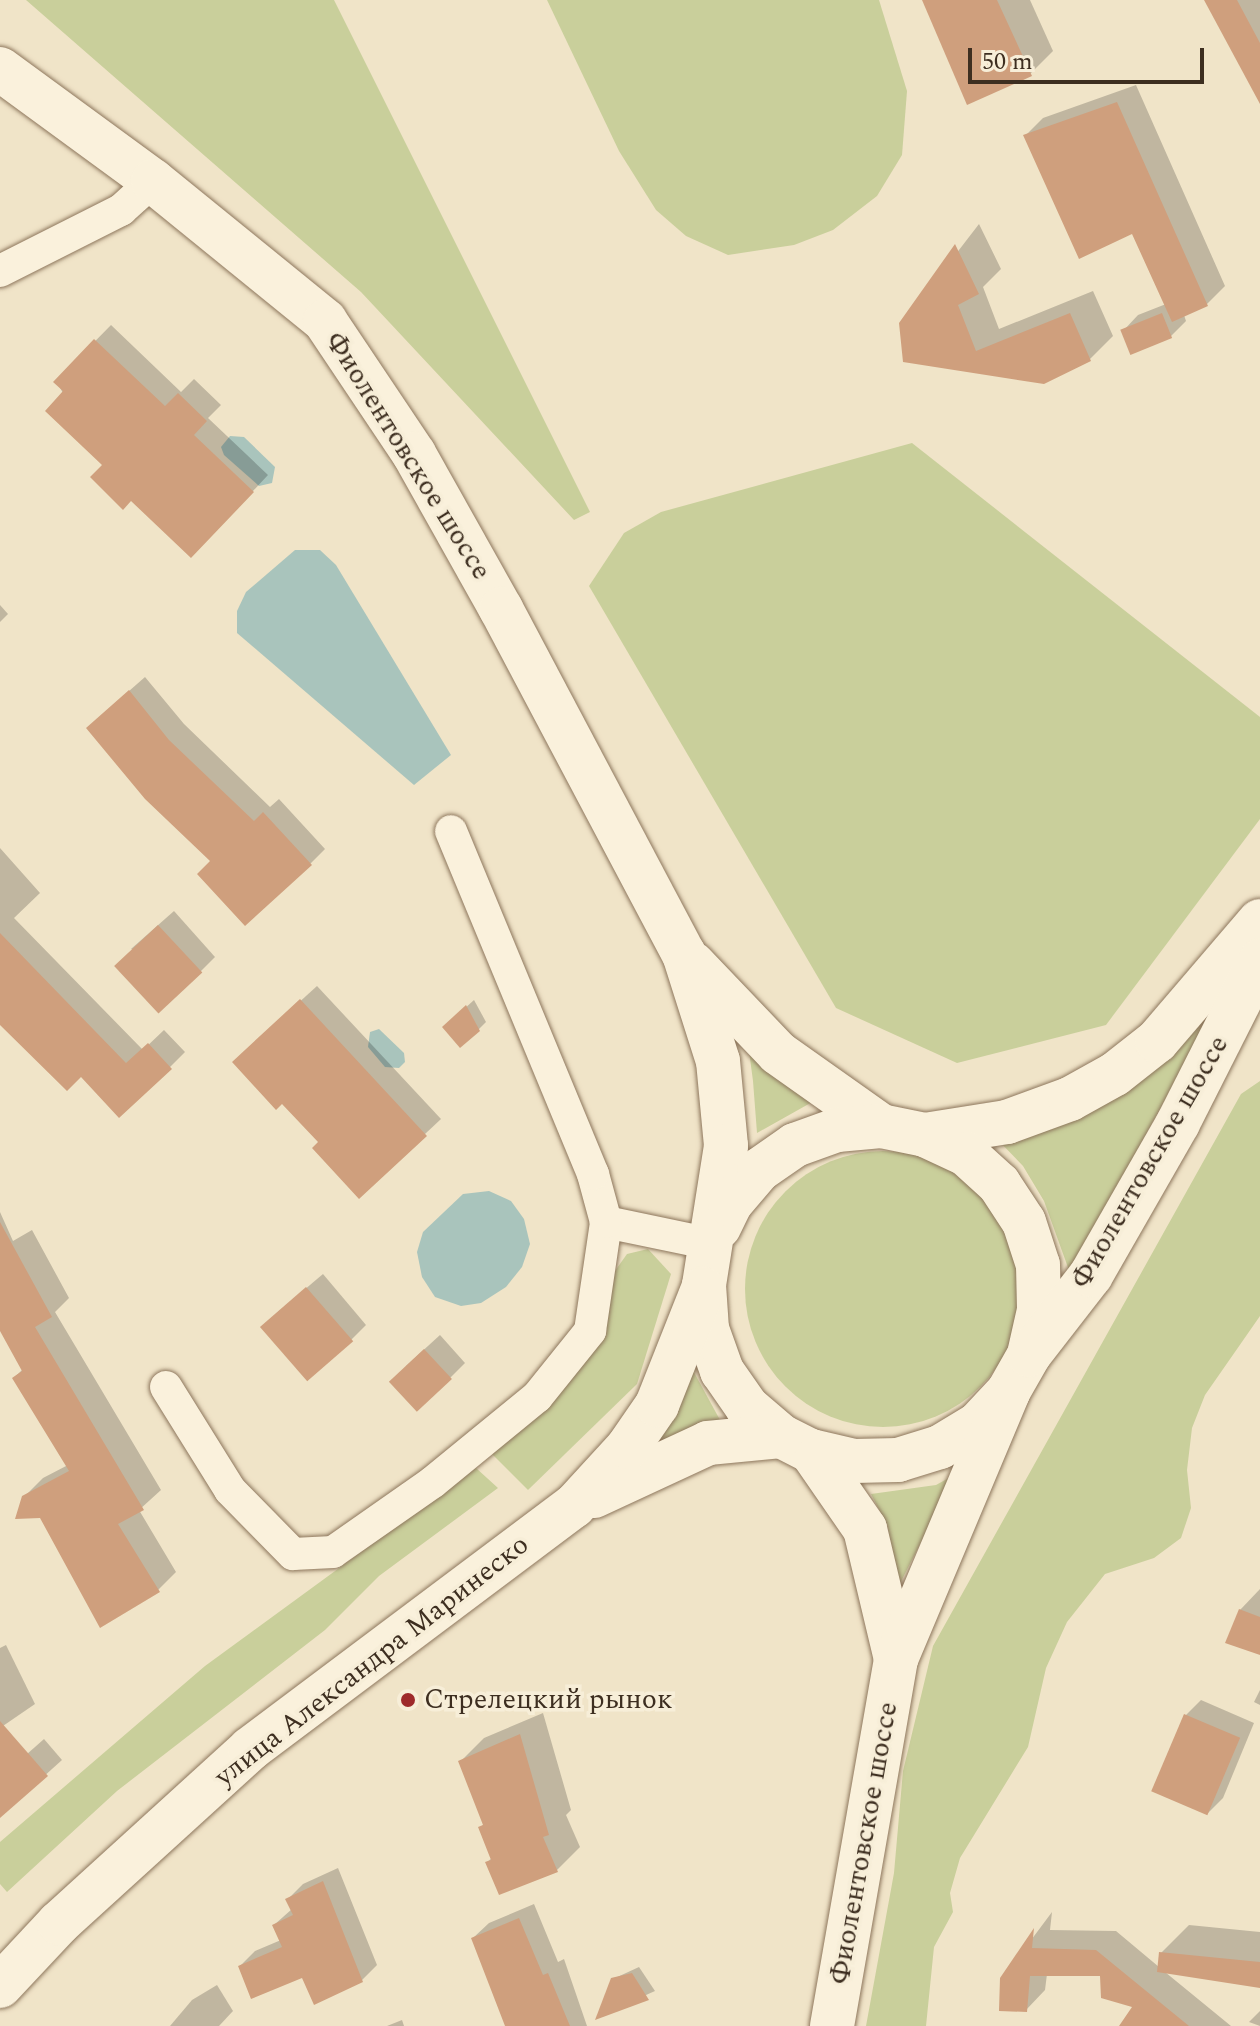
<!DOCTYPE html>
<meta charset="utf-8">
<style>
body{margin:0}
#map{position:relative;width:1260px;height:2026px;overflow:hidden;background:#f0e4c8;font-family:Spectral,serif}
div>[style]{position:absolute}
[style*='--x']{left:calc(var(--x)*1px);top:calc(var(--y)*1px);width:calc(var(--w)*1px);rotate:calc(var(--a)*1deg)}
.green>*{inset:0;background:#c9cf9b}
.round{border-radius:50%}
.water>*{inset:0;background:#a9c4bc}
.shadow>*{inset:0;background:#0003}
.building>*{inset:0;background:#cf9f7d;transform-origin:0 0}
.roads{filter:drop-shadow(0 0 2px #8d765c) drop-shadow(0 0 2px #8d765c)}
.street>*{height:32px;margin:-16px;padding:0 16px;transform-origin:16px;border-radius:16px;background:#faf1dc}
.secondary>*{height:44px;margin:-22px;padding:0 22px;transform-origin:22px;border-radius:22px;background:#faf1dc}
.dots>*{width:22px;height:22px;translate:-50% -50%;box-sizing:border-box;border:4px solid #f7eed8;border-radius:50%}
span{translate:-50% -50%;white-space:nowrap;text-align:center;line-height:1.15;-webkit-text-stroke:7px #f7eed8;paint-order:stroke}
.street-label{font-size:28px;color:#3d2e20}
.poi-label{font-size:28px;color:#3d2e20}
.left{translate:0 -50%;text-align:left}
.scale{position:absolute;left:968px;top:48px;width:236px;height:36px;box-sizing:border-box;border:4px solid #3d2e20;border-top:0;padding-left:10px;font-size:24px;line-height:28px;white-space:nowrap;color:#3d2e20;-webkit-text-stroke:6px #f7eed8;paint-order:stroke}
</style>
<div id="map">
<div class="green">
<i style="clip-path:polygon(26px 0,334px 0,590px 512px,574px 520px,361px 292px)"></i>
<i style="clip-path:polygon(547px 0,879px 0,907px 91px,902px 155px,877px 196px,833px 230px,794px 245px,728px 255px,686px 236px,656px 210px,619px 151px)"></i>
<i style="clip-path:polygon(912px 443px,1260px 717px,1260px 819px,1106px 1025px,957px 1063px,836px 1008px,589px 586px,624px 533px,661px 512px)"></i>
<i style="clip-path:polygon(1235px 972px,1070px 1273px,1044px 1201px,1023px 1166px,997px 1139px)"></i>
<i style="clip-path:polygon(749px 1051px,814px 1101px,757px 1133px,753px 1081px)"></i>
<i style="clip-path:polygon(1260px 1081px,1260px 1316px,1205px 1395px,1192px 1428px,1187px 1470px,1191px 1508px,1181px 1538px,1154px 1558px,1105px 1574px,1067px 1622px,1046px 1668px,1028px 1747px,960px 1858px,950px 1893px,953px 1912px,934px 1947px,926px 2026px,866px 2026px,894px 1873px,903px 1771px,933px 1646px,1241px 1094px)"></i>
<i class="round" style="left:745px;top:1151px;width:276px;height:276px"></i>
<i style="clip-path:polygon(648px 1249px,671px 1274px,637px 1384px,528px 1490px,488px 1450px,627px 1254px)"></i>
<i style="clip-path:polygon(690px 1365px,720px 1420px,642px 1456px)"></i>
<i style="clip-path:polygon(476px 1468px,498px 1488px,379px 1576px,325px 1630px,117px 1791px,7px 1892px,0 1884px,0 1842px,205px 1666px)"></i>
<i style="clip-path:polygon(956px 1474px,893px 1597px,888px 1527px,871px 1494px,936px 1485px)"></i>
</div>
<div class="water">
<i style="clip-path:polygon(230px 436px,244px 437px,275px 467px,272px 483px,259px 486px,224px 455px,221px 447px)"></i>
<i style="clip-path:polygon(295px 550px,320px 550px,336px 565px,451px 755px,414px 785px,237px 633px,237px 611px,246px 592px)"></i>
<i style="clip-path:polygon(379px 1029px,404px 1053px,405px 1062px,399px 1068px,385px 1067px,368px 1047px,370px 1032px)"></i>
<i style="clip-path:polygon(489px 1191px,511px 1201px,524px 1219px,530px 1244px,522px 1267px,506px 1287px,481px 1303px,461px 1306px,435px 1297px,422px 1277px,417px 1252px,423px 1232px,463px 1194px)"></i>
</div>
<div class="shadow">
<i style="clip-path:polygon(928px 0,1030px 0,1053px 51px,1030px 74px)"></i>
<i style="clip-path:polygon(1205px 0,1260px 0,1260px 102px)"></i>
<i style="clip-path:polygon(1136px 85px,1225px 286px,1207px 304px,1184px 315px,1186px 321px,1171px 336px,1132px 352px,1123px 331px,1138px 315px,1166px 304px,1133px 232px,1025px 136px,1043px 118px)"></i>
<i style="clip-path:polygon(979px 224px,1001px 269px,983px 287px,999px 329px,1093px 291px,1113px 336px,1090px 359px,1044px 382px,902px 324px)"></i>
<i style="clip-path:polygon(111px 325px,181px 392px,194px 379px,221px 405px,208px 418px,268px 475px,206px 541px,105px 465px,56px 381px)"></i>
<i style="clip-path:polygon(0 605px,8px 614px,0 622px)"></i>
<i style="clip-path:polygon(145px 677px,184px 724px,270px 807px,279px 799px,325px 849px,310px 864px,104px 713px)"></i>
<i style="clip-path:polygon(0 848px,40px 893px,14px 918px,143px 1050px,164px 1030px,185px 1052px,170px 1067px,81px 1074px,0 1020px)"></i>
<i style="clip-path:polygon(174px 911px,215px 957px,200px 972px,131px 949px)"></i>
<i style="clip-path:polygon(317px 986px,441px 1119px,359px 1196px,250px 1047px)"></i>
<i style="clip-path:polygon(474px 1000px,486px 1022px,478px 1030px,452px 1020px)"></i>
<i style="clip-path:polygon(0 1212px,13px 1241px,32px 1230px,69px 1298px,55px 1312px,161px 1490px,139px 1510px,176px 1572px,158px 1590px,41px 1516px,24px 1497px,43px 1478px,68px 1465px,14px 1378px,23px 1369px,0 1327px)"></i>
<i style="clip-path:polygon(323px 1274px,366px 1325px,351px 1340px,278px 1312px)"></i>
<i style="clip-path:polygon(440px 1335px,465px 1363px,450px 1378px,406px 1366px)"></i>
<i style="clip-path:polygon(1260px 1589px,1260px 1653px,1240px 1610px)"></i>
<i style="clip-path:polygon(6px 1645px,35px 1704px,0 1728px,0 1648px)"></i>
<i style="clip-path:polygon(1260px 1690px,1260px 1705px,1254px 1702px)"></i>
<i style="clip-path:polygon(1201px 1700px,1254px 1723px,1223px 1798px,1208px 1813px,1186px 1715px)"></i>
<i style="clip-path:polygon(543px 1713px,571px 1810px,566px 1815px,580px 1847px,557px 1870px,487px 1862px,492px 1858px,480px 1828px,484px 1824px,461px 1761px,484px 1738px)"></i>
<i style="clip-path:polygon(44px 1739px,62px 1760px,0 1816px,0 1778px)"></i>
<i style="clip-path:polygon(338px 1868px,377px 1965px,362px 1980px,240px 1966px,255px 1951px,281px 1940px,274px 1925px,292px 1909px,288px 1899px,303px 1884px)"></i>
<i style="clip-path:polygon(534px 1904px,558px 1962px,564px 1959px,587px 2026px,509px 2026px,473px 1938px,489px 1923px)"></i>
<i style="clip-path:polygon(1052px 1912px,1050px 1930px,1116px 1931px,1159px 1967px,1161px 1953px,1189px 1925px,1260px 1932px,1260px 1986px,1165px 1972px,1231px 2026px,1138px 2026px,1135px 2006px,1102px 1974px,1047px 1974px,1045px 1990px,1026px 2010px,1002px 1979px)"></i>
<i style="clip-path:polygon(639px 1967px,655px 1991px,599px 2016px,613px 1979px)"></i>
<i style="clip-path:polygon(217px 1985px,233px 2011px,219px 2026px,170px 2026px,192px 2000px)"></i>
<i style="clip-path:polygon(1260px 2011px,1260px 2026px,1249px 2022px)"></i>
<i style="clip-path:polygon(402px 2020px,404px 2026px,387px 2026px)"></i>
</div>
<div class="building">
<i style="clip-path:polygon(922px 0,997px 0,1032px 76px,967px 105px)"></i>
<i style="clip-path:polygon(1204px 0,1237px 0,1260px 43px,1260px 104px)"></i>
<i style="clip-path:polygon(1117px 102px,1208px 306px,1172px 322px,1132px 234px,1079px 259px,1023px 135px)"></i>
<i style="clip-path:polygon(955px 244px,979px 294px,958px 305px,976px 351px,1070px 313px,1091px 361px,1044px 384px,903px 362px,899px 323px)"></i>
<i style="left:1162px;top:313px;width:27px;height:45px;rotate:68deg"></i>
<i style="clip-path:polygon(94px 339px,165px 406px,178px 393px,207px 421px,194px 435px,254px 492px,191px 558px,131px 501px,123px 510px,90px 477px,102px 465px,45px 411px,63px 391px,53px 382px)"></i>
<i style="clip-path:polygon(129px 690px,169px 740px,254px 821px,263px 812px,312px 865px,245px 926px,197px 874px,210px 861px,145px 799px,86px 728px)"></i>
<i style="left:158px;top:925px;width:65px;height:60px;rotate:47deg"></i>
<i style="clip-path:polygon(0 933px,126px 1063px,148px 1043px,172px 1069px,119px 1118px,81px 1077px,67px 1091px,0 1025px)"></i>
<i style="clip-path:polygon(300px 999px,427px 1136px,359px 1199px,312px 1148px,318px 1142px,282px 1104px,276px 1110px,232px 1062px)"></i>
<i style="clip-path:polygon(466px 1005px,480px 1031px,460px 1048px,442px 1027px)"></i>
<i style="clip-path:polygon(0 1222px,52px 1317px,35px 1327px,144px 1510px,118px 1524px,160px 1592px,100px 1628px,40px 1518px,15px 1519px,22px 1496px,69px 1471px,12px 1378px,22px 1371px,0 1331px)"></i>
<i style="left:306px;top:1287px;width:72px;height:61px;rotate:49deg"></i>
<i style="left:424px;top:1349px;width:41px;height:48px;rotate:47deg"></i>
<i style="clip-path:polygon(1239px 1609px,1260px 1617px,1260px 1655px,1225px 1643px)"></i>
<i style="left:1184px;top:1714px;width:61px;height:84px;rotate:23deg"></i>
<i style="clip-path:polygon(0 1721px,48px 1776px,0 1818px)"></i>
<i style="clip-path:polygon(520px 1734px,549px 1835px,543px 1837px,558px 1872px,499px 1895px,485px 1862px,491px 1860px,478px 1827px,483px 1825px,458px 1761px)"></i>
<i style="clip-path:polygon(323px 1881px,363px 1982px,314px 2005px,302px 1978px,251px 1999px,238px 1966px,282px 1947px,272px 1925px,293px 1915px,285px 1899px)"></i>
<i style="clip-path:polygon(519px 1918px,543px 1975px,548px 1973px,570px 2026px,505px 2026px,471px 1938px)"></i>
<i style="clip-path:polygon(1034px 1928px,1032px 1948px,1096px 1950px,1189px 2026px,1119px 2026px,1132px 2007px,1101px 1998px,1100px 1976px,1030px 1976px,1027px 2012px,999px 2011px,1000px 1978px)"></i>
<i style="clip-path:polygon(1159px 1952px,1260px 1962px,1260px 1988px,1157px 1972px)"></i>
<i style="clip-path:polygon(632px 1973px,649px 2000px,595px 2020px,611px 1978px)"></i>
</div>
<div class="roads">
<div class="street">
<i style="--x:0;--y:271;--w:136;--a:-26.8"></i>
<i style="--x:121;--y:210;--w:43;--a:-42.2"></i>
<i style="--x:606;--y:1222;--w:107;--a:11.8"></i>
<i style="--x:166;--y:1387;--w:121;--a:58.1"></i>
<i style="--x:230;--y:1490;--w:90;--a:45.5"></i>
<i style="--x:293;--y:1554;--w:40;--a:-2.9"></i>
<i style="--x:333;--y:1552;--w:122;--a:-35"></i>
<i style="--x:433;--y:1482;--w:134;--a:-39.3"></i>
<i style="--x:537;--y:1397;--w:85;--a:-51.2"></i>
<i style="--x:590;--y:1331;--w:110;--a:-81.6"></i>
<i style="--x:606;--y:1222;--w:50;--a:-105.2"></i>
<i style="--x:593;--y:1174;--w:371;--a:-112.5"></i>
</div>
<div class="secondary">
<i style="--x:0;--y:69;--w:190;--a:36.2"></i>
<i style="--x:153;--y:181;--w:222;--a:39.1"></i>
<i style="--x:325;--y:321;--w:160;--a:56.2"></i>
<i style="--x:414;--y:454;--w:178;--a:60.7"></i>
<i style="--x:501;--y:609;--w:391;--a:62.1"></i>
<i style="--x:684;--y:954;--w:112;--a:72.4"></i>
<i style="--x:718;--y:1061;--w:85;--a:84.6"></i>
<i style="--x:726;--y:1146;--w:141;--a:99"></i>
<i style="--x:704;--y:1285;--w:44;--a:86.1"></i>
<i style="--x:707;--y:1329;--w:45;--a:70.3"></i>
<i style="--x:722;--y:1371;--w:44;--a:55.2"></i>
<i style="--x:747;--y:1407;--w:45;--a:40.5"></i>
<i style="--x:781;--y:1436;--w:34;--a:27"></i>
<i style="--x:811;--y:1451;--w:44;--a:13.1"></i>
<i style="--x:854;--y:1461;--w:44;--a:-1.3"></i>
<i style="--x:898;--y:1460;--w:44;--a:-17.2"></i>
<i style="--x:940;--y:1447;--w:44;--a:-31.2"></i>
<i style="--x:978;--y:1424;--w:44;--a:-46.8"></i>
<i style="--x:693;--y:964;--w:123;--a:46.3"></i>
<i style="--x:778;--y:1053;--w:126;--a:35.3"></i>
<i style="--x:925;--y:1135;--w:83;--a:-9"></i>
<i style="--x:1007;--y:1122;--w:67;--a:-20.1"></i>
<i style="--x:1070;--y:1099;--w:51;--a:-29.1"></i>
<i style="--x:1115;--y:1074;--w:53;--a:-38.2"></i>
<i style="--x:1157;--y:1041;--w:158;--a:-49.4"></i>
<i style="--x:719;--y:1227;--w:25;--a:-64"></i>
<i style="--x:730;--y:1204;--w:45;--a:-49.5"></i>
<i style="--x:759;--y:1170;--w:44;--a:-34.8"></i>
<i style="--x:795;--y:1145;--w:45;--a:-19.7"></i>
<i style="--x:837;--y:1130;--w:44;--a:-5.2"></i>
<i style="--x:881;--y:1126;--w:45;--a:11.6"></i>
<i style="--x:925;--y:1135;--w:45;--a:24.9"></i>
<i style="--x:966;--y:1154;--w:45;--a:42.3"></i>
<i style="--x:999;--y:1184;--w:45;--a:56.7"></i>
<i style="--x:1024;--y:1222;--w:45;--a:72"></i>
<i style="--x:1038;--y:1265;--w:45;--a:88.7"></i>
<i style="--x:1039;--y:1310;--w:41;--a:102.7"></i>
<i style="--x:811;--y:1451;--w:95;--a:55.3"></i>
<i style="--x:865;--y:1529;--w:134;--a:76.6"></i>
<i style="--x:594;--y:1496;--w:126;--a:-24.9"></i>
<i style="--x:708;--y:1443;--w:73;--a:-5.5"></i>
<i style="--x:0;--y:1986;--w:86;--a:-46.9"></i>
<i style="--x:59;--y:1923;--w:258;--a:-42.3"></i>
<i style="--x:250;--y:1749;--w:405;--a:-36.9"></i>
<i style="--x:574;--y:1506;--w:80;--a:-47.5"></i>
<i style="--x:628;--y:1447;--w:51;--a:-55.4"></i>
<i style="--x:657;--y:1405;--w:125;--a:-68.4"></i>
<i style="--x:832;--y:2026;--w:373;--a:-80.1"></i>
<i style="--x:896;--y:1659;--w:290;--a:-67.2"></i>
<i style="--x:1008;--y:1392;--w:43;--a:-60.4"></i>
<i style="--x:1029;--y:1355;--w:101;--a:-52.2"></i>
<i style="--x:1091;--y:1275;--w:175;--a:-60.2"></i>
<i style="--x:1178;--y:1123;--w:182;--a:-63.2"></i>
</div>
</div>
<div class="dots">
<i style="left:408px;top:1700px;background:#9e2a2b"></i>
</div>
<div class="street-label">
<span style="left:408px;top:456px;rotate:58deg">Фиолентовское шоссе</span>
<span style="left:1150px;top:1162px;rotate:-60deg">Фиолентовское шоссе</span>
<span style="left:372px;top:1661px;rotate:-38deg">улица Александра Маринеско</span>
<span style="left:864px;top:1843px;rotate:-80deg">Фиолентовское шоссе</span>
</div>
<div class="poi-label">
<span class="left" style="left:424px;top:1700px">Стрелецкий рынок</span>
</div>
<div class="scale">50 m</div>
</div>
